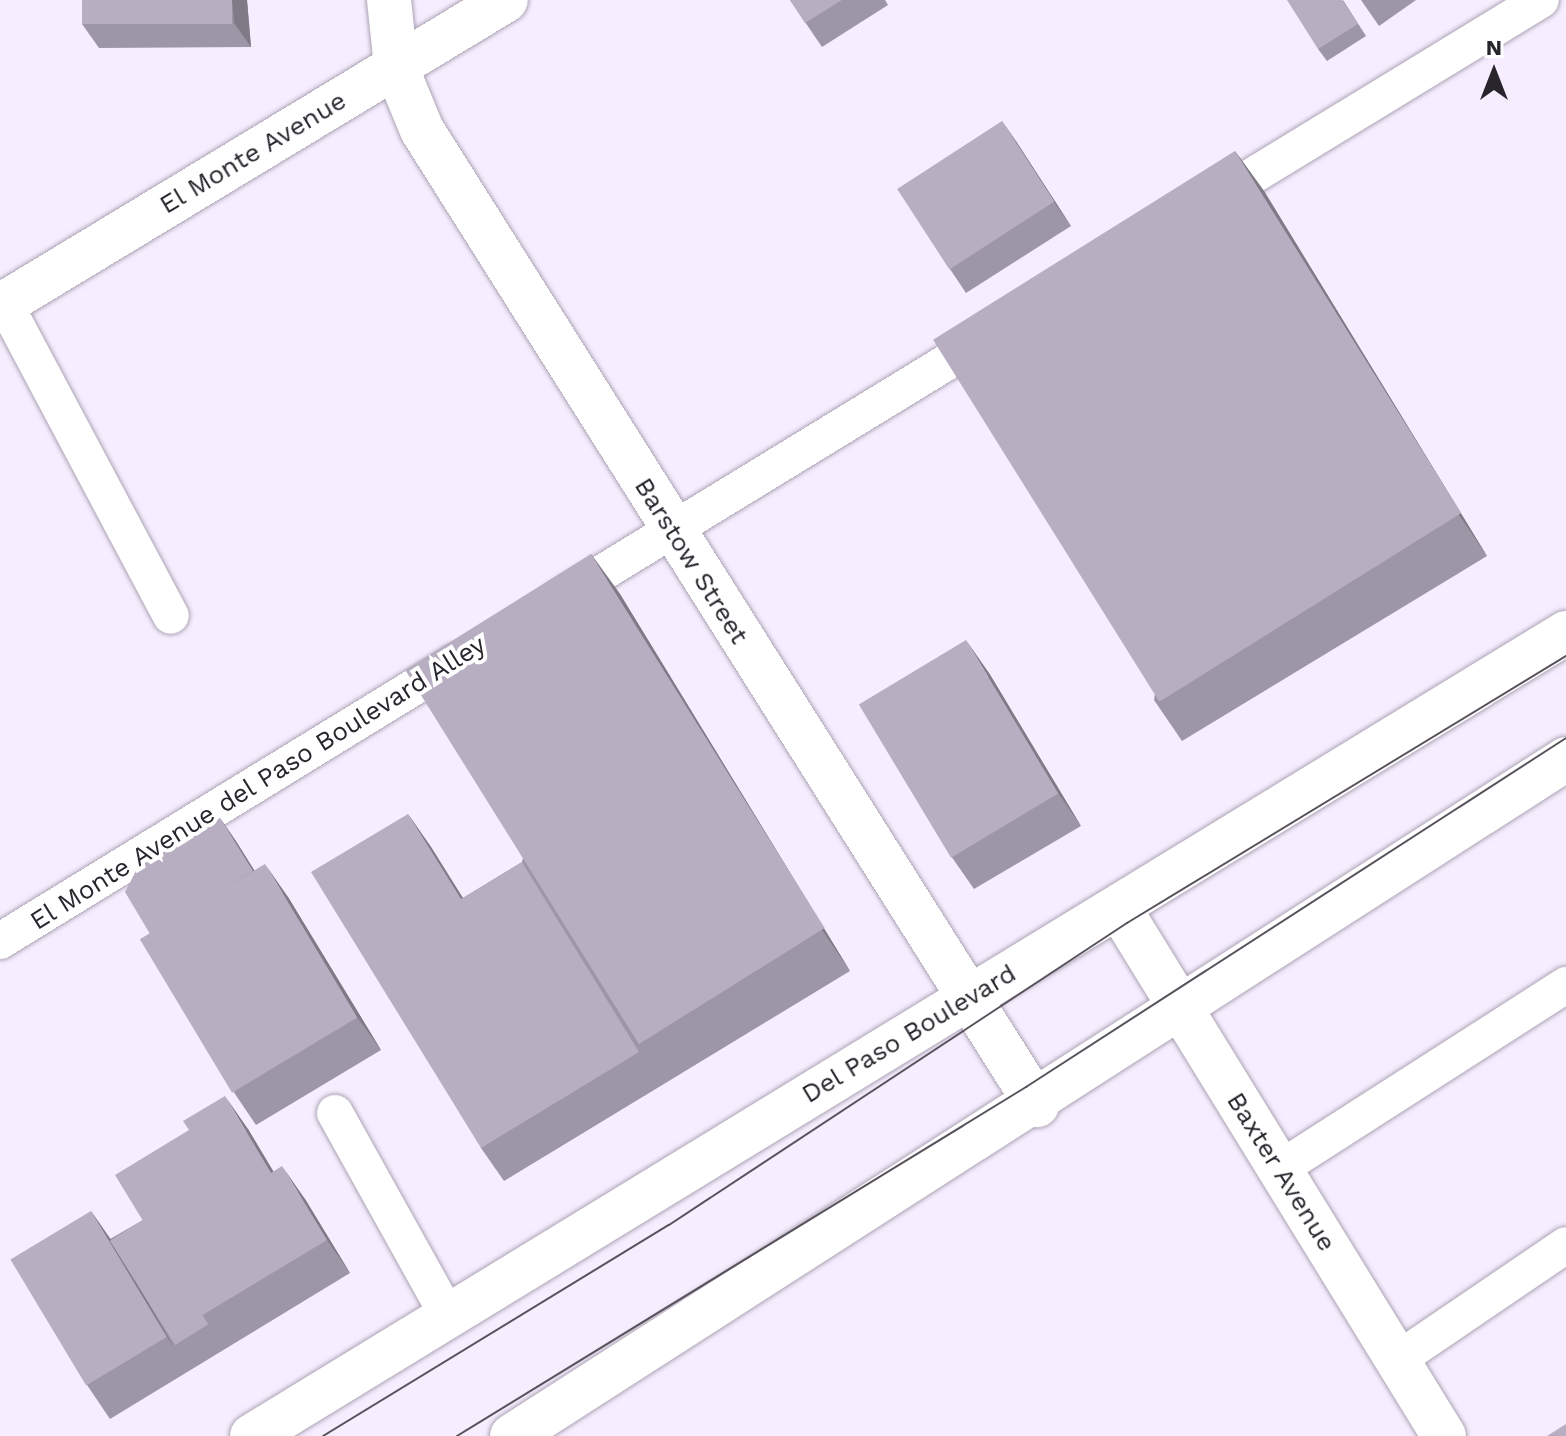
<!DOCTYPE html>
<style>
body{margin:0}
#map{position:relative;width:1566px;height:1436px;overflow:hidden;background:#f6eefe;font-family:"Work Sans",sans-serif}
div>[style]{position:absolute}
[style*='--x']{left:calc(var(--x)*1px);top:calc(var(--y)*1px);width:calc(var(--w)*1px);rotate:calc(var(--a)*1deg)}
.roads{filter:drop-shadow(0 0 2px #aca3b5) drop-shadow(0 0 2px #aca3b5)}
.lane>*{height:36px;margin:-18px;padding:0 18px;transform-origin:18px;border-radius:18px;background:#fff}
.street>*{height:44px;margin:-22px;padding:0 22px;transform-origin:22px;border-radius:22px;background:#fff}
.secondary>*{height:44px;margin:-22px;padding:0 22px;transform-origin:22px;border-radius:22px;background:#fff}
.tram>*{height:2px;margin:-1px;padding:0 1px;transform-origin:1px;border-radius:1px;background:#57525b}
.wall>*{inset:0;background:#9d96a6}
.shaded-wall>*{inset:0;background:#807a87}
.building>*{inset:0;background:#b7aec1;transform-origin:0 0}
span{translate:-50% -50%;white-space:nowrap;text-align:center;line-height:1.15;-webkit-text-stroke:8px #fff;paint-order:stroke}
.street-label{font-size:26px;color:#29252c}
.north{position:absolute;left:1454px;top:32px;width:80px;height:80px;-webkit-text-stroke:6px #fff;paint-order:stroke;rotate:0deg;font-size:22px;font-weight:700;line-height:32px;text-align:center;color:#29252c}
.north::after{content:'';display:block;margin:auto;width:28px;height:36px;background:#29252c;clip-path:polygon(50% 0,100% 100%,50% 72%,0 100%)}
</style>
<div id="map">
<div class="roads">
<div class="lane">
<i style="--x:1213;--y:200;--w:384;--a:-31.4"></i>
<i style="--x:5;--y:304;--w:353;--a:62"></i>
<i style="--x:561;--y:598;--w:500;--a:-31.43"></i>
<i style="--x:0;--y:941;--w:534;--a:-31.52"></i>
<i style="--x:335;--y:1113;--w:232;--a:60.9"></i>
<i style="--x:1281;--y:1168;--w:339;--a:-32.7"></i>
<i style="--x:1397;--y:1360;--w:204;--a:-34.2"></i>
</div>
<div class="street">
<i style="--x:389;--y:0;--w:67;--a:84"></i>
<i style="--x:396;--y:67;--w:68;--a:67.6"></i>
<i style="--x:422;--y:130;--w:1153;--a:57.76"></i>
<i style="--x:0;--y:306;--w:591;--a:-31.16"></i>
<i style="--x:1119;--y:908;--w:620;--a:58.39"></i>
</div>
<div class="secondary">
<i style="--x:252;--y:1436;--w:1540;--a:-31.43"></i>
<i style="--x:512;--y:1436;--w:1253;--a:-32.71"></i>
</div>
</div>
<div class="tram">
<i style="--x:323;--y:1436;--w:405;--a:-31.4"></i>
<i style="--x:669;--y:1225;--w:549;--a:-33.4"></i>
<i style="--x:1127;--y:923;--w:514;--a:-31.31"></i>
<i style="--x:457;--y:1436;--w:668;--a:-31.52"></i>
<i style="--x:1026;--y:1087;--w:643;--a:-32.87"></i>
</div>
<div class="wall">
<i style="clip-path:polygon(82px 0,247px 0,251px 47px,99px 48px,82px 24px)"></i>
<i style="clip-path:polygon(790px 0,885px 0,888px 5px,822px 47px)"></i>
<i style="clip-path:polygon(1343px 0,1366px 36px,1327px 61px,1318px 49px)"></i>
<i style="clip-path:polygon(1361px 0,1416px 0,1379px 26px)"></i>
<i style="clip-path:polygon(1002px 121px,1071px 226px,966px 293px,950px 269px)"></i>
<i style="clip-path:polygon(1235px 151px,1264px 191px,1487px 556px,1182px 741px,1154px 700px)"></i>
<i style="clip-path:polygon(591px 554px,620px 594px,850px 971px,504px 1181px,481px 1148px,408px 814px,431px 847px,463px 898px,522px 862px)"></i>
<i style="clip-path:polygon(989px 673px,1081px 826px,974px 889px,951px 856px)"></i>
<i style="clip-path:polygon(220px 818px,254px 870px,288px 897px,381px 1050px,256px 1125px,233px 1091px,150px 934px)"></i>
<i style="clip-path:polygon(248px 1129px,273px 1171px,305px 1199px,350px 1273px,110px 1419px,87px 1385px,91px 1211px,110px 1239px,143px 1220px)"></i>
</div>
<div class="shaded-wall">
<i style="clip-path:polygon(232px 0,247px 0,251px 47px,234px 23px)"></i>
<i style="clip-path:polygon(1002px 121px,1018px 144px,1071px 226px,1054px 202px)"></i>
<i style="clip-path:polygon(1235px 151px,1264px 191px,1487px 556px,1459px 515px)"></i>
<i style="clip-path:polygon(591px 554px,620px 594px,850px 971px,822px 930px)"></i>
<i style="clip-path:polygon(966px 640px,989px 673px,1081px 826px,1058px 793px)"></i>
<i style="clip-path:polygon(408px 814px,431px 847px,484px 932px,461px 899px)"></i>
<i style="clip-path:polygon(220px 818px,236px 841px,276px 905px,259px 882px)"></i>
<i style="clip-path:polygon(265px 864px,288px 897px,381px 1050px,357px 1017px)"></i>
<i style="clip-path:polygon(225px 1096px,248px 1129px,294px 1206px,271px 1173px)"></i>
<i style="clip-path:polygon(282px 1166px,305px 1199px,350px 1273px,327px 1240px)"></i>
<i style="clip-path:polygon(91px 1211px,114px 1244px,174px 1347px,167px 1337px)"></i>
</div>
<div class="building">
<i style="left:82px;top:0;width:150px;height:24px"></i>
<i style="clip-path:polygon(790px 0,842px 0,805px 23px)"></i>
<i style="clip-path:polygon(1287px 0,1342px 0,1358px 24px,1318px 49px)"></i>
<i style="left:1002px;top:121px;width:96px;height:125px;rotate:57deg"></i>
<i style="left:1235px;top:151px;width:427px;height:356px;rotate:58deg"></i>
<i style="left:591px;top:554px;width:441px;height:219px;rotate:58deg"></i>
<i style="left:966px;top:640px;width:179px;height:125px;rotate:59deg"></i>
<i style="clip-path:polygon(408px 814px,461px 899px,522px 862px,639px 1052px,481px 1148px,311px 872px)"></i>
<i style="clip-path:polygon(220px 818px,253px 871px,150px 934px,125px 892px,138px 867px)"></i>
<i style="left:265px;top:864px;width:179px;height:146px;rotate:59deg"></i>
<i style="clip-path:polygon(225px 1096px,271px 1173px,282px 1166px,327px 1240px,201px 1316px,115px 1175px,189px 1130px,183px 1121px)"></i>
<i style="left:91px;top:1211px;width:147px;height:94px;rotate:59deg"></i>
<i style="left:143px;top:1220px;width:123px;height:39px;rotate:58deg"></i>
<i style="clip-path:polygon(1566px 1424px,1566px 1436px,1547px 1436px)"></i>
</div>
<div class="street-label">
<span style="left:253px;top:153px;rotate:-31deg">El Monte Avenue</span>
<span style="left:691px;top:561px;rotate:58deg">Barstow Street</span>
<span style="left:258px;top:783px;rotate:-32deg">El Monte Avenue del Paso Boulevard Alley</span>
<span style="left:909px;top:1034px;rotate:-31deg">Del Paso Boulevard</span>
<span style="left:1281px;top:1172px;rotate:58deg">Baxter Avenue</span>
</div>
<div class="north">N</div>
</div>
